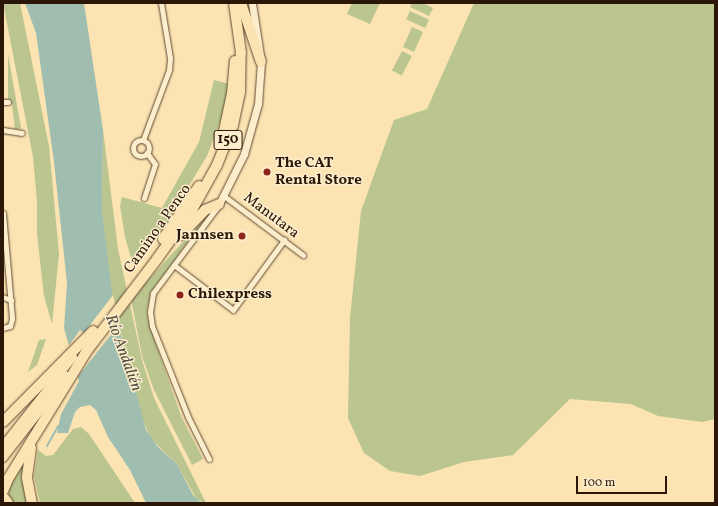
<!DOCTYPE html>
<meta charset="utf-8">
<style>
body{margin:0}
#map{position:relative;width:718px;height:506px;overflow:hidden;background:#fbe3b2;font-family:Vollkorn,serif}
div>[style]{position:absolute}
[style*='--x']{left:calc(var(--x)*1px);top:calc(var(--y)*1px);width:calc(var(--w)*1px);rotate:calc(var(--a)*1deg)}
.green>*{inset:0;background:#bac58f;transform-origin:0 0}
.water>*{inset:0;background:#9fbeb0}
.pier>*{inset:0;background:#fbe3b2}
.stream>*{height:2px;margin:-1px;padding:0 1px;transform-origin:1px;border-radius:1px;background:#9fbeb0}
.roads{filter:drop-shadow(0 0 1px #604932) drop-shadow(0 0 1px #604932)}
.street>*{height:5px;margin:-2.5px;padding:0 2.5px;transform-origin:2.5px;border-radius:2.5px;background:#fcedcd}
.street>.ring{margin:-2.5px;padding:0;box-sizing:content-box;background:none;border:5px solid #fcedcd;border-radius:50%}
.secondary>*{height:7px;margin:-3.5px;padding:0 3.5px;transform-origin:3.5px;border-radius:3.5px;background:#fcedcd}
.primary>*{height:8px;margin:-4px;padding:0 4px;transform-origin:4px;border-radius:4px;background:#fbe3b2}
.highway>*{height:10px;margin:-5px;padding:0 5px;transform-origin:5px;border-radius:5px;background:#fbe3b2}
.dots>*{width:11px;height:11px;translate:-50% -50%;box-sizing:border-box;border:2px solid #fcedcd;border-radius:50%}
span{translate:-50% -50%;white-space:nowrap;text-align:center;line-height:1.15;-webkit-text-stroke:3px #fcedcd;paint-order:stroke}
.shield-label span{padding:1px 3px;background:#fcedcd;border:1px solid;border-radius:3px;-webkit-text-stroke-width:0}
.shield-label{font-size:14px;color:#2c1608;font-weight:700}
.poi-label{font-size:15px;color:#2c1608;font-weight:700}
.left{translate:0 -50%;text-align:left}
.right{translate:-100% -50%;text-align:right}
.street-label{font-size:15px;color:#2c1608}
.water-label{font-size:16px;color:#545143;font-style:italic}
.frame{position:absolute;inset:0;border:4px solid #2c1608;pointer-events:none}
.scale{position:absolute;left:576px;top:476px;width:91px;height:18px;box-sizing:border-box;border:2px solid #2c1608;border-top:0;padding-left:5px;font-size:12px;line-height:14px;white-space:nowrap;color:#2c1608;-webkit-text-stroke:3px #fcedcd;paint-order:stroke}
</style>
<div id="map">
<div class="green">
<i style="clip-path:polygon(3px 3px,20px 3px,49px 146px,59px 254px,52px 324px,44px 296px,37px 234px,37px 202px,33px 157px)"></i>
<i style="clip-path:polygon(352px 3px,380px 3px,370px 24px,347px 14px)"></i>
<i style="clip-path:polygon(412px 3px,423px 3px,433px 8px,429px 16px,410px 7px)"></i>
<i style="clip-path:polygon(474px 3px,715px 3px,715px 419px,702px 422px,658px 416px,631px 404px,570px 399px,513px 455px,464px 462px,420px 476px,390px 471px,364px 453px,348px 418px,350px 318px,361px 211px,394px 120px,427px 109px)"></i>
<i style="left:410px;top:11px;width:21px;height:9px;rotate:25deg"></i>
<i style="left:412px;top:27px;width:12px;height:22px;rotate:24deg"></i>
<i style="left:402px;top:51px;width:11px;height:22px;rotate:27deg"></i>
<i style="clip-path:polygon(8px 54px,21px 128px,19px 129px,15px 129px,12px 105px,8px 99px)"></i>
<i style="clip-path:polygon(214px 80px,229px 84px,222px 117px,207px 156px,165px 225px,133px 265px,125px 237px,120px 206px,122px 197px,162px 208px,199px 142px)"></i>
<i style="clip-path:polygon(103px 130px,118px 249px,142px 360px,154px 398px,206px 503px,197px 500px,177px 464px,151px 439px,141px 416px,111px 292px,102px 210px)"></i>
<i style="clip-path:polygon(210px 212px,151px 292px,147px 310px,148px 321px,181px 416px,203px 459px,192px 465px,154px 390px,142px 356px,131px 299px)"></i>
<i style="clip-path:polygon(46px 339px,37px 365px,28px 372px,39px 340px)"></i>
<i style="clip-path:polygon(81px 427px,89px 434px,135px 503px,40px 503px,34px 476px,38px 450px,46px 456px,53px 455px,73px 429px)"></i>
<i style="clip-path:polygon(23px 464px,27px 503px,13px 503px,9px 499px,9px 487px)"></i>
</div>
<div class="water">
<i style="clip-path:polygon(25px 3px,84px 3px,103px 130px,102px 210px,114px 309px,146px 430px,157px 446px,177px 464px,193px 495px,201px 503px,146px 503px,130px 470px,108px 437px,96px 410px,90px 405px,80px 407px,75px 412px,68px 433px,57px 433px,61px 414px,79px 381px,64px 328px,67px 283px,54px 162px,36px 33px)"></i>
</div>
<div class="pier">
<i style="clip-path:polygon(113px 295px,119px 319px,110px 329px,113px 332px,76px 379px,67px 348px,80px 330px,84px 333px)"></i>
</div>
<div class="stream">
<i style="--x:47;--y:446;--w:23;--a:-61"></i>
</div>
<div class="roads">
<div class="street">
<i style="--x:3;--y:102;--w:5;--a:0"></i>
<i style="--x:3;--y:130;--w:19;--a:9"></i>
<i class="ring" style="left:133px;top:140px;width:11px;height:11px"></i>
<i style="--x:143;--y:140;--w:75;--a:-69.6"></i>
<i style="--x:169;--y:70;--w:12;--a:-85"></i>
<i style="--x:170;--y:58;--w:56;--a:-99.3"></i>
<i style="--x:224;--y:196;--w:99;--a:36.8"></i>
<i style="--x:144;--y:198;--w:36;--a:-72"></i>
<i style="--x:155;--y:164;--w:14;--a:-126"></i>
<i style="--x:3;--y:213;--w:106;--a:85.1"></i>
<i style="--x:12;--y:319;--w:7;--a:106"></i>
<i style="--x:10;--y:326;--w:7;--a:164"></i>
<i style="--x:174;--y:265;--w:74;--a:37.3"></i>
<i style="--x:233;--y:310;--w:87;--a:-53.9"></i>
<i style="--x:3;--y:297;--w:9;--a:21"></i>
<i style="--x:209;--y:459;--w:47;--a:-116.6"></i>
<i style="--x:188;--y:417;--w:98;--a:-111.6"></i>
<i style="--x:152;--y:326;--w:14;--a:-98"></i>
<i style="--x:150;--y:312;--w:19;--a:-81"></i>
<i style="--x:153;--y:293;--w:109;--a:-53.2"></i>
</div>
<div class="secondary">
<i style="--x:219;--y:204;--w:56;--a:-63.4"></i>
<i style="--x:244;--y:154;--w:52;--a:-74.4"></i>
<i style="--x:258;--y:104;--w:42;--a:-85.9"></i>
<i style="--x:261;--y:62;--w:60;--a:-98.7"></i>
</div>
<div class="primary">
<i style="--x:3;--y:446;--w:113;--a:-51.8"></i>
<i style="--x:3;--y:458;--w:104;--a:-52"></i>
</div>
<div class="highway">
<i style="--x:241;--y:3;--w:62;--a:71.3"></i>
<i style="--x:224;--y:131;--w:38;--a:-78"></i>
<i style="--x:232;--y:94;--w:33;--a:-85"></i>
<i style="--x:181;--y:235;--w:35;--a:-46"></i>
<i style="--x:205;--y:210;--w:15;--a:-23"></i>
<i style="--x:163;--y:239;--w:64;--a:-55.8"></i>
<i style="--x:3;--y:422;--w:128;--a:-45.3"></i>
<i style="--x:31;--y:448;--w:30;--a:98"></i>
<i style="--x:27;--y:478;--w:25;--a:79"></i>
<i style="--x:3;--y:491;--w:13;--a:-67"></i>
<i style="--x:8;--y:479;--w:149;--a:-58.4"></i>
<i style="--x:86;--y:352;--w:117;--a:-52.6"></i>
<i style="--x:157;--y:259;--w:60;--a:-54.5"></i>
<i style="--x:192;--y:210;--w:51;--a:-60.9"></i>
<i style="--x:217;--y:165;--w:43;--a:-68.2"></i>
<i style="--x:233;--y:125;--w:34;--a:-78"></i>
<i style="--x:240;--y:92;--w:39;--a:-89"></i>
<i style="--x:241;--y:53;--w:50;--a:-98"></i>
<i style="--x:4;--y:498;--w:6;--a:51"></i>
</div>
</div>
<div class="dots">
<i style="left:267px;top:172px;background:#8f2418"></i>
<i style="left:242px;top:236px;background:#8f2418"></i>
<i style="left:180px;top:295px;background:#8f2418"></i>
</div>
<div class="shield-label">
<span style="left:228px;top:140px">150</span>
</div>
<div class="poi-label">
<span class="left" style="left:275px;top:172px">The CAT<br>Rental Store</span>
<span class="right" style="left:234px;top:236px">Jannsen</span>
<span class="left" style="left:188px;top:295px">Chilexpress</span>
</div>
<div class="street-label">
<span style="left:271px;top:216px;rotate:37deg">Manutara</span>
<span style="left:158px;top:229px;rotate:-55deg">Camino a Penco</span>
</div>
<div class="water-label">
<span style="left:123px;top:353px;rotate:70deg">Río Andalién</span>
</div>
<div class="frame"></div>
<div class="scale">100 m</div>
</div>
